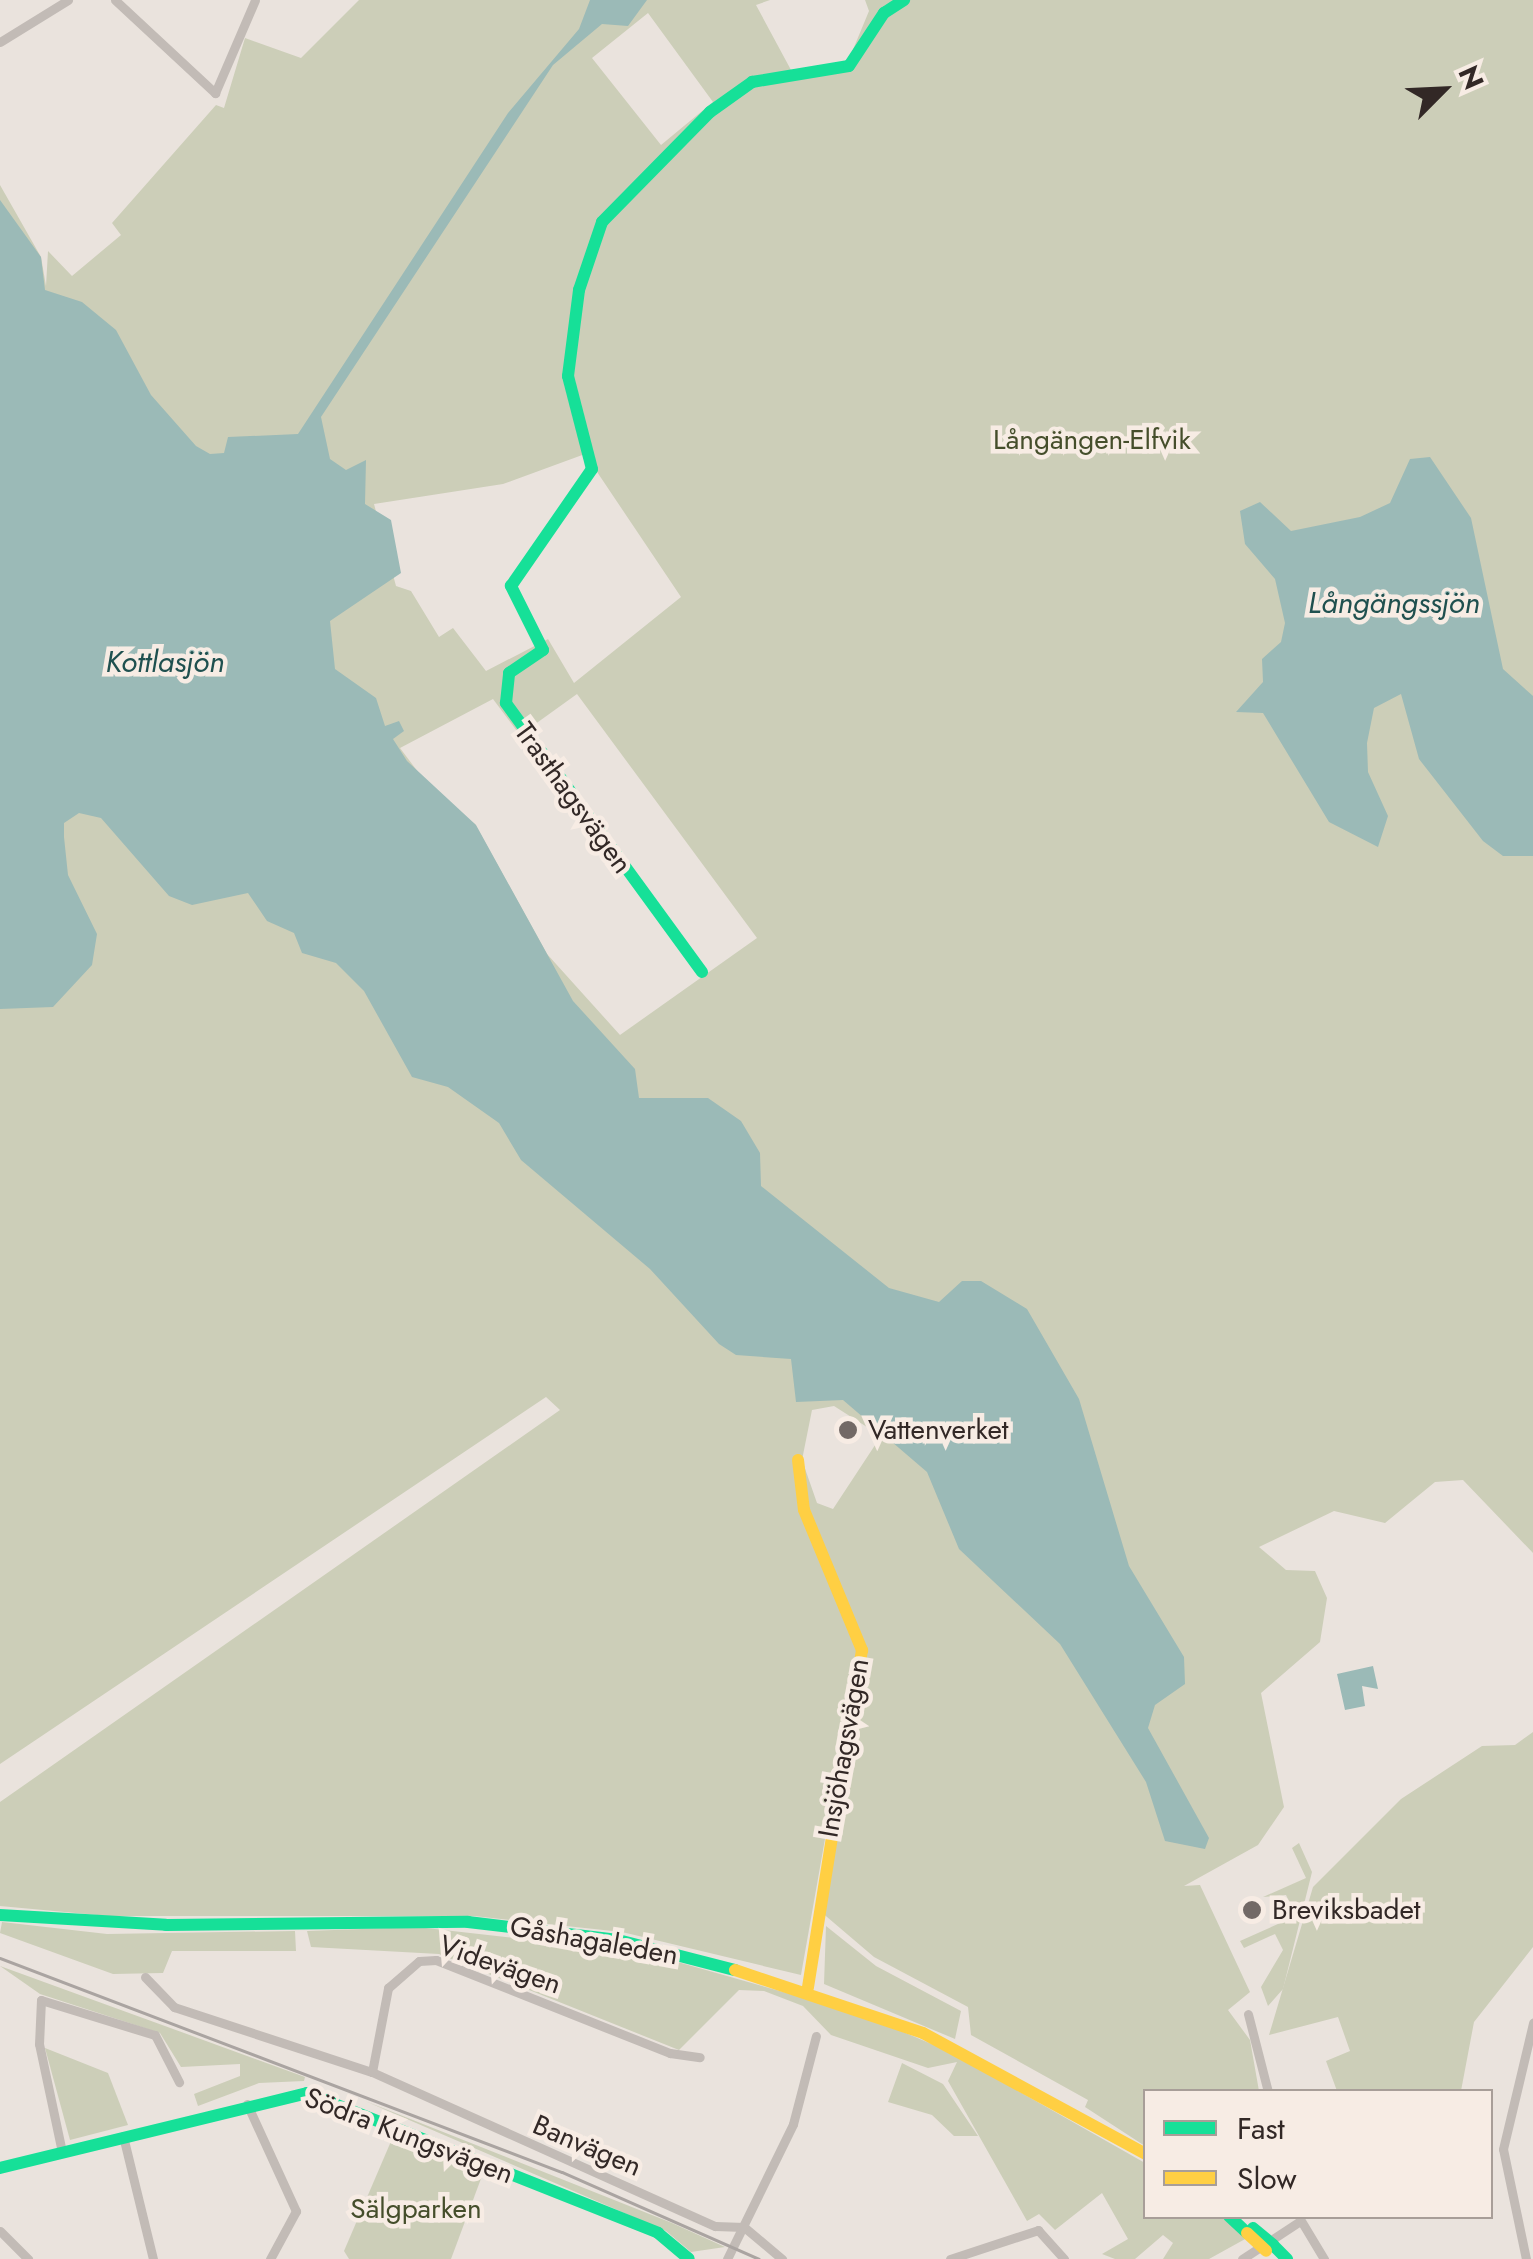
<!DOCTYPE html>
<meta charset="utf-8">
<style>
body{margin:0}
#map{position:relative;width:1533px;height:2259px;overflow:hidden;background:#eae3dd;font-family:Jost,sans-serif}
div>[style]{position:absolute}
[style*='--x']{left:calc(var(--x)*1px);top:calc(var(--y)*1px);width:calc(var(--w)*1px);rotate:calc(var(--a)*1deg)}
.green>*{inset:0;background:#ccceb8}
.water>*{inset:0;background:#9bbab7}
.street>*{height:9px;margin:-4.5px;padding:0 4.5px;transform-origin:4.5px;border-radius:4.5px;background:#c2bbb6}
.fast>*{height:12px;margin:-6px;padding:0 6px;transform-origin:6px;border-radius:6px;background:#16e098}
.slow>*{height:12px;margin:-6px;padding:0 6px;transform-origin:6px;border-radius:6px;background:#ffcf43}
.tram>*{height:2.5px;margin:-1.25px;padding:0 1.25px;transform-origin:1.25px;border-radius:1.25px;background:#aaa4a1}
.fast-bridge>*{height:12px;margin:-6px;padding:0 6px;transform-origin:6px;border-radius:6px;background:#16e098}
.slow-bridge>*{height:12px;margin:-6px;padding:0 6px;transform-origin:6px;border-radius:6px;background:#ffcf43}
.dots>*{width:28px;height:28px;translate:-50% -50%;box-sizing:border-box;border:5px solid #f7ece4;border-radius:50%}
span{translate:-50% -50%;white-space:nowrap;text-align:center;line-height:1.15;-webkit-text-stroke:9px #f7ece4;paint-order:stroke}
.park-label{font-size:28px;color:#454e2b}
.street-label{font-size:28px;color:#322826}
.poi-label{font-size:28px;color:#322826}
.left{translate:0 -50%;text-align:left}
.water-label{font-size:30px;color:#1f504f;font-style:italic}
.legend{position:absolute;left:1143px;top:2089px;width:350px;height:130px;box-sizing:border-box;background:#f7ece4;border:2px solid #a89e98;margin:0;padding:12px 18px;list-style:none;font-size:30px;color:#322826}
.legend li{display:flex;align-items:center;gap:20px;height:50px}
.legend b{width:50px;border:2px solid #a89e98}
.north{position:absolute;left:1393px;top:40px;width:100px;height:100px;-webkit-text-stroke:8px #f7ece4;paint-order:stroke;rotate:66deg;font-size:28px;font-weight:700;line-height:40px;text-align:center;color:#322826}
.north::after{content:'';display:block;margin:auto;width:35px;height:45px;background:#322826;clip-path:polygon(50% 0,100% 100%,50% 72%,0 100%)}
</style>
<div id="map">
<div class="green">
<i style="clip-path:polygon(evenodd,359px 0,770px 0,756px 5px,791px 70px,847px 64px,869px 11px,865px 0,1533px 0,1533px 1553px,1463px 1480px,1435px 1482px,1385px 1523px,1334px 1511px,1259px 1547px,1286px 1570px,1315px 1571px,1327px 1598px,1320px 1642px,1261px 1693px,1284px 1807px,1258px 1845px,1184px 1886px,1200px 1885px,1250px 1992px,1228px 2010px,1250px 2040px,1259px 2091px,1146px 2092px,1145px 2146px,1085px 2107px,1088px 2100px,971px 2035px,968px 2007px,874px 1957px,820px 1911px,856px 1663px,801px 1975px,622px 1932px,474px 1916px,108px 1916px,0 1906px,0 1802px,560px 1410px,546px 1397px,0 1764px,0 185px,41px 257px,46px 286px,48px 251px,72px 276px,121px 235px,112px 223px,216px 105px,224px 108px,245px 38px,301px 58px,359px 0,648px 13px,713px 102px,661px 145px,592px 58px,648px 13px,359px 0,585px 454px,681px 597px,574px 683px,548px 639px,486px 671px,453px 628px,439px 637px,411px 591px,396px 586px,374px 504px,503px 484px,585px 454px,359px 0,577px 694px,757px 938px,620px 1035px,547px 954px,475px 824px,433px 792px,400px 748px,493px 699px,520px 735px,577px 694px,359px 0,834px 1406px,881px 1436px,833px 1509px,817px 1503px,802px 1460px,812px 1410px,834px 1406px)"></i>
<i style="clip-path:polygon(1533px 1732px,1533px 1947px,1474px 2022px,1461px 2091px,1337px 2091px,1326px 2061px,1350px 2051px,1338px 2017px,1269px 2035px,1313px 1887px,1401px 1799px,1482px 1746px,1515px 1745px)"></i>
<i style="clip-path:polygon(1299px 1843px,1312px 1872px,1283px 1989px,1268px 2006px,1261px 1987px,1283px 1950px,1275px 1934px,1244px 1948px,1240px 1941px,1296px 1916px,1286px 1895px,1263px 1897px,1306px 1878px,1292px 1848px)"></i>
<i style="clip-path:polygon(2px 1922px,107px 1934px,295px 1931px,296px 1951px,172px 1951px,163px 1973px,113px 1974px,0 1933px)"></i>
<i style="clip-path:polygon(826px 1926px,876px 1966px,961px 2011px,955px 2039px,824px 1984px)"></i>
<i style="clip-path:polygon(417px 1927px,646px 1953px,861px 2014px,948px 2051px,1145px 2163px,1146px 2216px,1221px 2217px,1247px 2238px,1209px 2259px,1163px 2259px,1173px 2243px,1163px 2235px,1135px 2259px,1115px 2259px,1102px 2254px,1128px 2239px,1102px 2193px,1055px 2230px,1039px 2214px,1027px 2221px,948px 2081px,957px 2062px,928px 2068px,831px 2035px,803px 2006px,764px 1991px,739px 1990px,679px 2050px,439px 1954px,311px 1947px,307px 1931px)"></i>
<i style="clip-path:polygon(0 1966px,305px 2077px,304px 2081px,259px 2083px,198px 2106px,194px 2094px,240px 2076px,240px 2064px,181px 2067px,160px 2033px,40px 1994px)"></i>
<i style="clip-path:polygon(45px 2048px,108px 2073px,128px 2125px,70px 2140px)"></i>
<i style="clip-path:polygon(902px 2063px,943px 2084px,978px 2136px,954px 2136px,932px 2115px,888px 2102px)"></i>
<i style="clip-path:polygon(365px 2101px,672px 2223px,725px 2247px,691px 2252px,666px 2231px)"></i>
<i style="clip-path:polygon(392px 2139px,482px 2176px,451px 2259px,349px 2259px,344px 2251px)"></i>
</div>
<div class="water">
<i style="clip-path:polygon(590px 0,647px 0,628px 26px,602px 24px,553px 65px,321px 417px,330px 459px,346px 470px,366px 460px,365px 504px,391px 520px,401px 573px,330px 621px,335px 669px,376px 698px,385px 726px,399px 721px,404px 731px,393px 739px,407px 761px,476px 825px,573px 1001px,635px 1069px,639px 1098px,708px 1098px,741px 1121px,760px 1153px,761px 1186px,889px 1288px,939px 1302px,962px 1281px,981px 1281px,1027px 1309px,1079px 1399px,1129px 1566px,1184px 1657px,1185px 1684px,1155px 1705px,1148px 1728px,1209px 1838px,1205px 1849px,1165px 1841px,1146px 1782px,1060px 1644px,959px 1549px,927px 1472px,843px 1400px,796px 1402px,791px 1359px,736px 1355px,719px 1344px,650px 1269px,521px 1160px,499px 1123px,448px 1087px,412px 1077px,364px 991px,336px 963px,302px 953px,294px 933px,267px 921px,248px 893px,192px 905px,169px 896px,101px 818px,79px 813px,64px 823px,64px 837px,68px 875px,97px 934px,92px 965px,53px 1007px,0 1009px,0 200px,41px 257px,45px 290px,82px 302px,116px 330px,151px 395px,196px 446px,210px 454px,224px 453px,228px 437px,298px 434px,508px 113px,579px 29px)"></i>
<i style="clip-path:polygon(1430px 457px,1471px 518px,1503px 669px,1533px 696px,1533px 856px,1503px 856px,1483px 841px,1419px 759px,1401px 694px,1374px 708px,1367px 743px,1368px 772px,1388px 816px,1378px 847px,1329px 822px,1263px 713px,1236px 712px,1263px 682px,1262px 659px,1281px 642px,1285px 623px,1275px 579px,1245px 544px,1240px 511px,1260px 502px,1291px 531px,1360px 517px,1390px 503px,1410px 459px)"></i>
<i style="clip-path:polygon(1373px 1666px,1378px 1689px,1362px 1686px,1365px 1706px,1345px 1710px,1337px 1674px)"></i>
</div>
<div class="street">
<i style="--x:115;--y:0;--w:137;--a:42.9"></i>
<i style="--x:215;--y:93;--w:101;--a:-66.7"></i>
<i style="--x:0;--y:42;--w:80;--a:-31.7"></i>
<i style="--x:145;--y:1977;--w:42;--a:46"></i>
<i style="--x:174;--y:2007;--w:208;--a:18.2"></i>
<i style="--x:1248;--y:2014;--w:81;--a:75.6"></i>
<i style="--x:372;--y:2072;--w:376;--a:24.2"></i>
<i style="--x:715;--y:2226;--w:29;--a:2"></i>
<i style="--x:744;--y:2227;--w:50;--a:40.1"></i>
<i style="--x:372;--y:2072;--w:86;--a:-79.2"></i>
<i style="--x:388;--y:1988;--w:41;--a:-41.1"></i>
<i style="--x:419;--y:1961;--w:17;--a:-3"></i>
<i style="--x:436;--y:1960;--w:252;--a:21.7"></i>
<i style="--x:670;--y:2053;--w:30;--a:8"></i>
<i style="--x:247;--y:2104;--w:118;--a:65.4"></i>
<i style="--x:296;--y:2211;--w:55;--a:118.4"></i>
<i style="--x:123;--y:2136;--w:127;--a:76.3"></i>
<i style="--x:62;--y:2152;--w:110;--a:-102"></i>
<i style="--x:39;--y:2044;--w:44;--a:-87.4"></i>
<i style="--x:41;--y:2000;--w:119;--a:17.1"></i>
<i style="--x:155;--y:2035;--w:53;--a:62.9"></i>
<i style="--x:1300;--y:2219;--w:47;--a:59"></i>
<i style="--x:0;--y:2231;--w:40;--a:45"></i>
<i style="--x:727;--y:2259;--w:150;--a:-63.9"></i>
<i style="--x:793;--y:2124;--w:91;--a:-75.4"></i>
<i style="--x:950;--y:2259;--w:93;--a:-18.2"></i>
<i style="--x:1038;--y:2230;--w:39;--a:48"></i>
<i style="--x:1242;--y:2259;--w:69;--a:-33.2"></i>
<i style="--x:1526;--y:2259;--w:112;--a:-101.8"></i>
<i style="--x:1503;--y:2149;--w:130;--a:-76.6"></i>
</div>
<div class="fast">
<i style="--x:702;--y:972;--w:333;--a:-126.1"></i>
<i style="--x:506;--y:703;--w:30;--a:-84"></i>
<i style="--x:509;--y:673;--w:41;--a:-34.1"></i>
<i style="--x:543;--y:650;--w:72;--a:-116.6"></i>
<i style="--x:511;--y:586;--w:142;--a:-55.3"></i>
<i style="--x:592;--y:469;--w:96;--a:-104.5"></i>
<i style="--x:568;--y:376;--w:87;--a:-82.7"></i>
<i style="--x:579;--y:290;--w:72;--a:-71.3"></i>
<i style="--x:602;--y:222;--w:154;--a:-45.5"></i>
<i style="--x:710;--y:112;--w:52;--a:-35.5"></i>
<i style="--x:752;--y:82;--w:98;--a:-9.4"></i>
<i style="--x:849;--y:66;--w:64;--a:-56.6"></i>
<i style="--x:884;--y:13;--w:24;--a:-33"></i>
<i style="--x:0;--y:1915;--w:166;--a:3.4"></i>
<i style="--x:166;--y:1925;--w:302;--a:-0.6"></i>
<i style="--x:468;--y:1922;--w:151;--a:6.8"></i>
<i style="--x:618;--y:1940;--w:121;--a:14.4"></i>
<i style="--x:0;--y:2168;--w:316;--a:-13.7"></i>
<i style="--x:307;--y:2093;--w:378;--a:21.7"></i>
<i style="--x:658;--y:2233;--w:40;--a:40"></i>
<i style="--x:1229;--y:2216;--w:25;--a:43"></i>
<i style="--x:1273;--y:2245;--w:20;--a:45"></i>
</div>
<div class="slow">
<i style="--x:798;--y:1460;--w:50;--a:83.2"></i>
<i style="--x:804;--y:1510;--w:152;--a:67.5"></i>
<i style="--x:862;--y:1650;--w:342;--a:99.1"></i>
<i style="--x:735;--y:1970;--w:198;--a:18.5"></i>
<i style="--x:923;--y:2033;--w:254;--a:28.5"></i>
</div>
<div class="tram">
<i style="--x:0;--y:1958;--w:601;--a:20.85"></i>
<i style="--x:562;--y:2172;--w:215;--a:23.8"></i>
</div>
<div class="fast-bridge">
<i style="--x:1253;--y:2228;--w:26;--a:40"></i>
</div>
<div class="slow-bridge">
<i style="--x:1247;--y:2233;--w:26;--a:43"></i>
</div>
<div class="dots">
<i style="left:848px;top:1430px;background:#726966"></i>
<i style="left:1252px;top:1910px;background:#726966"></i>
</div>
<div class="park-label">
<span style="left:1092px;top:440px">Långängen-Elfvik</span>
<span style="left:416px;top:2209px">Sälgparken</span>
</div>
<div class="street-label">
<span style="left:573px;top:798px;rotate:54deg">Trasthagsvägen</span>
<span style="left:844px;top:1748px;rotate:-80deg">Insjöhagsvägen</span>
<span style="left:594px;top:1941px;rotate:10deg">Gåshagaleden</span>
<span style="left:500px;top:1965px;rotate:19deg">Videvägen</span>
<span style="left:409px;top:2136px;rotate:21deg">Södra Kungsvägen</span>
<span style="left:587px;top:2146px;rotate:23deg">Banvägen</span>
</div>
<div class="poi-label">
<span class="left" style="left:868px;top:1430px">Vattenverket</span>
<span class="left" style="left:1272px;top:1910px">Breviksbadet</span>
</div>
<div class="water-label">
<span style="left:1394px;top:603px">Långängssjön</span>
<span style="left:165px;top:662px">Kottlasjön</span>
</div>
<ul class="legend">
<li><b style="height:12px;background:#16e098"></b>Fast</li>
<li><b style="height:12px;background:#ffcf43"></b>Slow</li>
</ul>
<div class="north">N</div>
</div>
